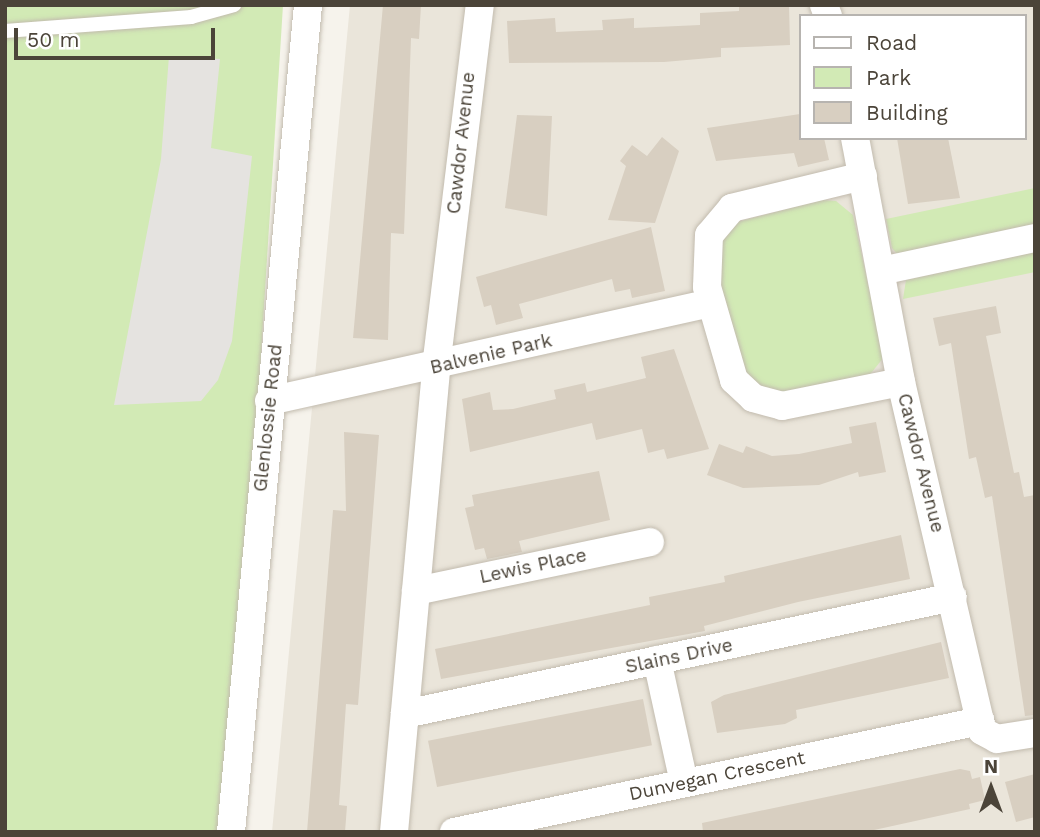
<!DOCTYPE html>
<style>
body{margin:0}
#map{position:relative;width:1040px;height:837px;overflow:hidden;background:#f6f3ec;font-family:"Work Sans",sans-serif}
div>[style]{position:absolute}
[style*='--x']{left:calc(var(--x)*1px);top:calc(var(--y)*1px);width:calc(var(--w)*1px);rotate:calc(var(--a)*1deg)}
.residential>*{inset:0;background:#eae5da}
.green>*{inset:0;background:#d2eab5}
.parking>*{inset:0;background:#e5e3e0}
.building>*{inset:0;background:#d8cfc1;transform-origin:0 0}
.roads{filter:drop-shadow(0 0 2px #c2bbae) drop-shadow(0 0 2px #c2bbae)}
.service>*{height:14px;margin:-7px;padding:0 7px;transform-origin:7px;border-radius:7px;background:#fff}
.minor>*{height:28px;margin:-14px;padding:0 14px;transform-origin:14px;border-radius:14px;background:#fff}
span{translate:-50% -50%;white-space:nowrap;text-align:center;line-height:1.15;-webkit-text-stroke:6px #fff;paint-order:stroke}
.street-label{font-size:19px;color:#4b4439}
.frame{position:absolute;inset:0;border:7px solid #4b4439;pointer-events:none}
.legend{position:absolute;left:799px;top:14px;width:228px;height:126px;box-sizing:border-box;background:#fff;border:2px solid #b7b4b0;margin:0;padding:9px 12px;list-style:none;font-size:21px;color:#4b4439}
.legend li{display:flex;align-items:center;gap:14px;height:35px}
.legend b{width:35px;border:2px solid #b7b4b0}
.north{position:absolute;left:956px;top:753px;width:70px;height:70px;-webkit-text-stroke:5px #fff;paint-order:stroke;rotate:0deg;font-size:19px;font-weight:700;line-height:28px;text-align:center;color:#4b4439}
.north::after{content:'';display:block;margin:auto;width:24px;height:32px;background:#4b4439;clip-path:polygon(50% 0,100% 100%,50% 72%,0 100%)}
.scale{position:absolute;left:14px;top:28px;width:201px;height:32px;box-sizing:border-box;border:4px solid #4b4439;border-top:0;padding-left:9px;font-size:21px;line-height:24px;white-space:nowrap;color:#4b4439;-webkit-text-stroke:5px #fff;paint-order:stroke}
</style>
<div id="map">
<div class="residential">
<i style="clip-path:polygon(evenodd,350px 5px,1035px 5px,1035px 832px,272px 832px,350px 5px,800px 16px,1024px 16px,1024px 138px,800px 138px,800px 16px)"></i>
</div>
<div class="green">
<i style="clip-path:polygon(5px 5px,283px 5px,231px 832px,5px 832px)"></i>
<i style="clip-path:polygon(1035px 188px,1035px 229px,898px 255px,892px 248px,886px 219px)"></i>
<i style="clip-path:polygon(821px 200px,836px 201px,853px 215px,884px 357px,868px 377px,782px 394px,744px 380px,720px 298px,720px 240px,733px 223px)"></i>
<i style="clip-path:polygon(1035px 252px,1035px 272px,903px 299px,906px 280px)"></i>
</div>
<div class="parking">
<i style="clip-path:polygon(169px 56px,220px 59px,211px 148px,252px 156px,232px 341px,218px 380px,201px 401px,114px 405px,161px 159px)"></i>
</div>
<div class="building">
<i style="clip-path:polygon(383px 5px,421px 5px,419px 39px,411px 38px,404px 234px,391px 233px,388px 340px,353px 338px)"></i>
<i style="clip-path:polygon(739px 5px,789px 5px,790px 45px,721px 48px,721px 57px,664px 62px,509px 63px,507px 21px,555px 18px,556px 32px,603px 30px,602px 20px,634px 18px,634px 28px,700px 25px,700px 13px,739px 11px)"></i>
<i style="clip-path:polygon(800px 114px,800px 138px,824px 138px,829px 160px,798px 167px,794px 153px,716px 161px,707px 128px)"></i>
<i style="clip-path:polygon(517px 115px,552px 116px,547px 216px,505px 208px)"></i>
<i style="clip-path:polygon(662px 137px,679px 151px,655px 223px,608px 220px,626px 166px,620px 161px,632px 145px,647px 156px)"></i>
<i style="clip-path:polygon(897px 138px,948px 138px,960px 198px,908px 204px)"></i>
<i style="clip-path:polygon(651px 227px,665px 291px,632px 298px,630px 289px,615px 292px,612px 279px,519px 304px,523px 318px,496px 325px,491px 305px,484px 307px,476px 277px)"></i>
<i style="clip-path:polygon(996px 306px,1001px 333px,986px 336px,1014px 473px,1019px 472px,1024px 497px,1035px 495px,1035px 715px,1025px 716px,992px 496px,985px 498px,976px 457px,969px 459px,951px 343px,939px 346px,933px 318px)"></i>
<i style="clip-path:polygon(674px 349px,709px 449px,667px 459px,664px 449px,648px 453px,642px 429px,596px 440px,592px 423px,470px 452px,462px 399px,490px 392px,493px 410px,513px 409px,556px 399px,554px 390px,585px 383px,587px 392px,646px 378px,641px 357px)"></i>
<i style="clip-path:polygon(876px 422px,886px 472px,859px 477px,858px 472px,819px 485px,743px 488px,707px 475px,719px 444px,743px 453px,746px 446px,772px 456px,799px 454px,852px 443px,849px 427px)"></i>
<i style="clip-path:polygon(344px 432px,379px 435px,358px 705px,346px 704px,339px 805px,347px 806px,345px 832px,307px 832px,333px 510px,346px 511px)"></i>
<i style="clip-path:polygon(599px 471px,610px 520px,519px 541px,522px 552px,487px 559px,484px 548px,475px 550px,465px 508px,474px 506px,472px 495px)"></i>
<i style="clip-path:polygon(901px 535px,910px 579px,798px 602px,704px 626px,705px 631px,441px 679px,435px 649px,650px 605px,649px 597px,725px 582px,724px 576px)"></i>
<i style="clip-path:polygon(941px 642px,949px 678px,796px 710px,797px 718px,785px 724px,717px 733px,711px 702px,724px 695px)"></i>
<i style="left:643px;top:699px;width:47px;height:219px;rotate:79deg"></i>
<i style="clip-path:polygon(960px 769px,970px 771px,972px 779px,980px 777px,985px 800px,969px 804px,970px 809px,865px 832px,703px 832px,702px 823px)"></i>
<i style="clip-path:polygon(1035px 774px,1035px 817px,1016px 822px,1005px 782px)"></i>
</div>
<div class="roads">
<div class="service">
<i style="--x:5;--y:31;--w:187;--a:-4.3"></i>
<i style="--x:191;--y:17;--w:45;--a:-15.6"></i>
</div>
<div class="minor">
<i style="--x:824;--y:5;--w:12;--a:70"></i>
<i style="--x:855;--y:138;--w:248;--a:79.3"></i>
<i style="--x:901;--y:382;--w:358;--a:76.9"></i>
<i style="--x:982;--y:731;--w:17;--a:28"></i>
<i style="--x:997;--y:739;--w:38;--a:-9"></i>
<i style="--x:863;--y:176;--w:135;--a:166.3"></i>
<i style="--x:732;--y:208;--w:35;--a:130"></i>
<i style="--x:709;--y:235;--w:52;--a:92.2"></i>
<i style="--x:707;--y:287;--w:97;--a:73.8"></i>
<i style="--x:734;--y:380;--w:26;--a:43"></i>
<i style="--x:753;--y:398;--w:30;--a:15"></i>
<i style="--x:782;--y:406;--w:121;--a:-11.4"></i>
<i style="--x:881;--y:271;--w:157;--a:-12.1"></i>
<i style="--x:269;--y:401;--w:453;--a:-12.5"></i>
<i style="--x:416;--y:591;--w:239;--a:-11.8"></i>
<i style="--x:657;--y:660;--w:126;--a:77.6"></i>
<i style="--x:405;--y:714;--w:560;--a:-12.05"></i>
<i style="--x:231;--y:832;--w:831;--a:-84.68"></i>
<i style="--x:394;--y:832;--w:467;--a:-84.8"></i>
<i style="--x:436;--y:367;--w:365;--a:-83.1"></i>
<i style="--x:454;--y:832;--w:538;--a:-11.92"></i>
</div>
</div>
<div class="street-label">
<span style="left:461px;top:143px;rotate:-84deg">Cawdor Avenue</span>
<span style="left:491px;top:354px;rotate:-13deg">Balvenie Park</span>
<span style="left:268px;top:418px;rotate:-84deg">Glenlossie Road</span>
<span style="left:921px;top:463px;rotate:76deg">Cawdor Avenue</span>
<span style="left:533px;top:566px;rotate:-12deg">Lewis Place</span>
<span style="left:679px;top:656px;rotate:-12deg">Slains Drive</span>
<span style="left:717px;top:776px;rotate:-12deg">Dunvegan Crescent</span>
</div>
<div class="frame"></div>
<ul class="legend">
<li><b style="height:9px;background:#fff"></b>Road</li>
<li><b style="height:19px;background:#d2eab5"></b>Park</li>
<li><b style="height:19px;background:#d8cfc1"></b>Building</li>
</ul>
<div class="north">N</div>
<div class="scale">50 m</div>
</div>
